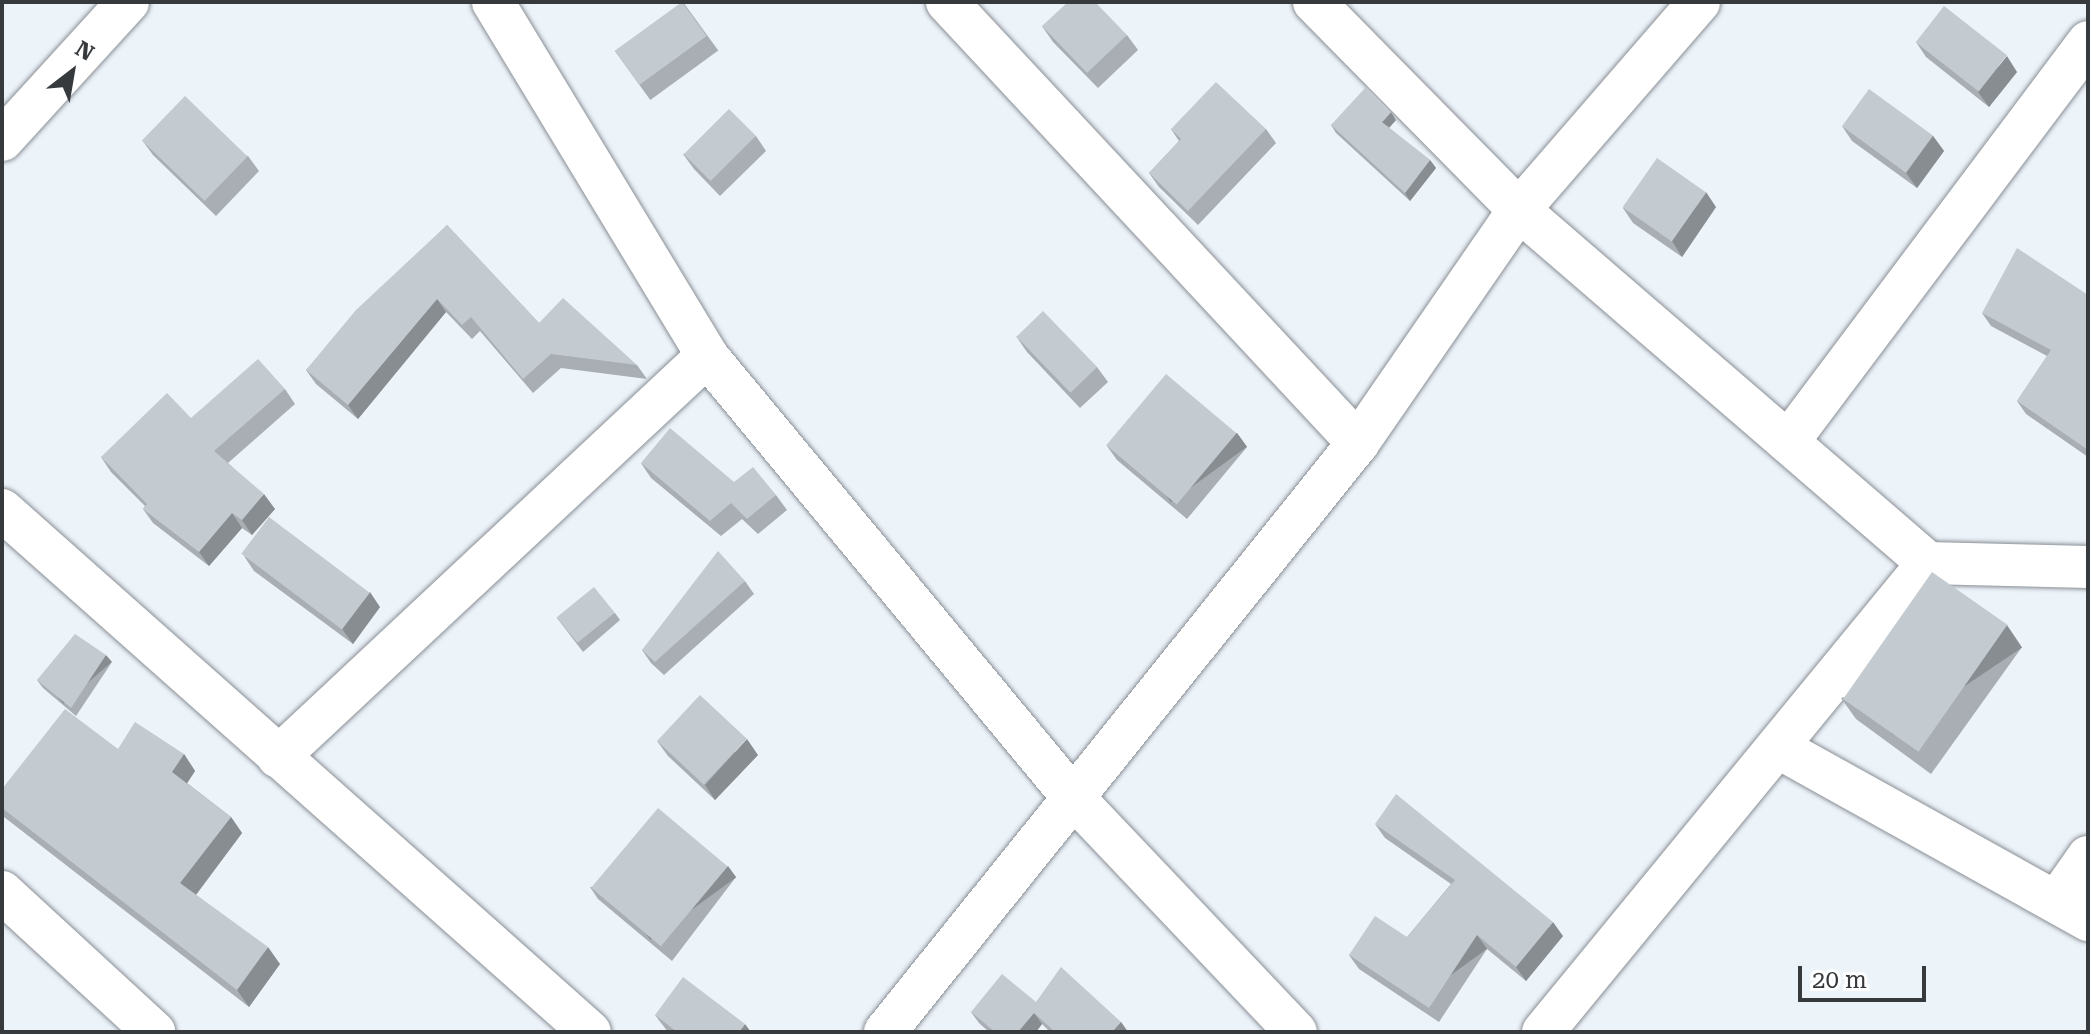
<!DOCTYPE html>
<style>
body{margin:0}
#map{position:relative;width:2090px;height:1034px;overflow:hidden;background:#ecf3f9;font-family:"Roboto Serif",serif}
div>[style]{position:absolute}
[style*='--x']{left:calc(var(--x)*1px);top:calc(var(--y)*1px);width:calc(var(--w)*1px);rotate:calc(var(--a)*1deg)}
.roads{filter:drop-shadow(0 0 2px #898f95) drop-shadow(0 0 2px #898f95)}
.minor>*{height:42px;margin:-21px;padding:0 21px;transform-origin:21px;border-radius:21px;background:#fff}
.wall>*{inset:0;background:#a8aeb3;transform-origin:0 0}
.shaded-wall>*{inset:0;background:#888d92;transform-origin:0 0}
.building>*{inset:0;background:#c3cad0;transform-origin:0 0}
span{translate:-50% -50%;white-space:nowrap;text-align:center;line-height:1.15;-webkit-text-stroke:6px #fff;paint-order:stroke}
.frame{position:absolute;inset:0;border:4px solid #373a3c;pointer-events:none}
.north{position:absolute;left:32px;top:32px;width:80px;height:80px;-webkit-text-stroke:6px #fff;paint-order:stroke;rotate:31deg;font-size:22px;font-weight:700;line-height:32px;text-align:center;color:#373a3c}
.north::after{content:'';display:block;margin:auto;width:28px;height:36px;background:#373a3c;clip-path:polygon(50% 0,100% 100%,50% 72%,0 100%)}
.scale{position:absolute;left:1798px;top:966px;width:128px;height:36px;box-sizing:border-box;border:4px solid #373a3c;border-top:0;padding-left:10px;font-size:24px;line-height:28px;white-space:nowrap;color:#373a3c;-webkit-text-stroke:6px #fff;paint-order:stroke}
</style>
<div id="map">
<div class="roads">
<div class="minor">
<i style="--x:493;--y:2;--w:414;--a:58.8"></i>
<i style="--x:707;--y:356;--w:569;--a:50.35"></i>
<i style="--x:1070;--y:794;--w:328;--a:46.5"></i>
<i style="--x:947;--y:2;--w:603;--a:47.02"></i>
<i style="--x:1314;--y:2;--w:292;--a:45.4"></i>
<i style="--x:1519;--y:210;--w:540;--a:40.8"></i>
<i style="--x:1928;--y:563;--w:160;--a:1.4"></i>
<i style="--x:2;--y:140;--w:187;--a:-47.6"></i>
<i style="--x:1788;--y:442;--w:500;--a:-53.1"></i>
<i style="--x:2;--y:510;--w:786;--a:41.6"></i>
<i style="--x:1779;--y:748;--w:354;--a:29.1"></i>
<i style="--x:278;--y:757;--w:587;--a:-43.07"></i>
<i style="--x:2;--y:892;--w:207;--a:42.6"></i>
<i style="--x:2057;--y:901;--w:54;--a:-54.8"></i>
<i style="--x:885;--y:1032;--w:755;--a:-51.23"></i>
<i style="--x:1358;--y:443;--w:283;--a:-55.4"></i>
<i style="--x:1519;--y:210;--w:275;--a:-49.1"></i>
<i style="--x:1543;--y:1032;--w:607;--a:-50.62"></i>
</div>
</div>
<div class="wall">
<i style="left:683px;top:2px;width:60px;height:84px;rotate:54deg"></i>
<i style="clip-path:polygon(1042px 26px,1127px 35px,1138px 50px,1098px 88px,1053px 42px)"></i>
<i style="clip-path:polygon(1916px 42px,2017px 72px,1989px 107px,1926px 57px)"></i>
<i style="clip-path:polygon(1396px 120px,1389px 128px,1430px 160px,1436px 168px,1410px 201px,1336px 133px,1331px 125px)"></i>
<i style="clip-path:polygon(1842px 126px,1933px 136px,1944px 151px,1917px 188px,1852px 141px)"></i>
<i style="clip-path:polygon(1171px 129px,1266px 129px,1276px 143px,1198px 225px,1159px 187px,1149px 173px,1179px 141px)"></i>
<i style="clip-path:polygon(756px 136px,766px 151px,720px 196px,694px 169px,683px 154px)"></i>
<i style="clip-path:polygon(142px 140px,248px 156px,259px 171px,216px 216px,153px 155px)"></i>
<i style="clip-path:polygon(1716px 207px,1682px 257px,1633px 223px,1623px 208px)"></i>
<i style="clip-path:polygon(447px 225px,539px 323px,637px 365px,647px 379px,561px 368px,533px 393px,480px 331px,472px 339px,446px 312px,358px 419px,316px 384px,306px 370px)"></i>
<i style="clip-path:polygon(2088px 295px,2088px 457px,2026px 414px,2017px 401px,2047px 356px,1991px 326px,1982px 313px)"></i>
<i style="clip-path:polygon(1016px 336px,1097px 367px,1108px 382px,1080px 408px,1027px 352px)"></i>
<i style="clip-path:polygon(285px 389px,295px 404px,228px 463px,275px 509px,252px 535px,242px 528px,209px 566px,153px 523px,143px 509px,145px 506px,111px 472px,101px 457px,191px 418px)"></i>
<i style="clip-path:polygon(1237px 433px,1247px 447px,1187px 519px,1117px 460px,1107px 446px)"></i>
<i style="clip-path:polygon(641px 463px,734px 482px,776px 495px,787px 510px,758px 534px,742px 519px,721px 536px,651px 478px)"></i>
<i style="clip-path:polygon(244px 556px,380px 607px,353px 644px,254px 571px)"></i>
<i style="clip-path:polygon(745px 581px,754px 594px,664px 675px,651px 663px,642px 650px)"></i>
<i style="clip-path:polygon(615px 613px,620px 620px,583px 652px,557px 618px)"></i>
<i style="clip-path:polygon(2022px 647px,1931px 774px,1856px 719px,1841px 698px)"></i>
<i style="clip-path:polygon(112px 662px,76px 716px,43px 688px,37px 680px)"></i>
<i style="clip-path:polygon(657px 741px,758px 755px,715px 800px,668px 756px)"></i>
<i style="clip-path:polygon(118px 749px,184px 754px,195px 771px,187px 783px,231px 817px,242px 833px,196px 895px,280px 964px,249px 1007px,4px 817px,2px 814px,2px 789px)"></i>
<i style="clip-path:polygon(1375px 824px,1563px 936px,1526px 981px,1487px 949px,1439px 1022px,1359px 969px,1349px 955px,1407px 937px,1451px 884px,1385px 838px)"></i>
<i style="clip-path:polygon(736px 877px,672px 961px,598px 899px,590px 887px)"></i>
<i style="clip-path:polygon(1036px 1002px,1121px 1022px,1128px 1032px,1050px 1032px,1042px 1024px,1036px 1032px,989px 1032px,979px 1023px,971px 1012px)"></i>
<i style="clip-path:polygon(655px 1015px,751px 1032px,668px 1032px)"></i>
</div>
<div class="shaded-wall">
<i style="clip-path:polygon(2007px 56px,2017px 72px,1989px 107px,1978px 92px)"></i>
<i style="clip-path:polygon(1391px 112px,1396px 120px,1387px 130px,1382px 122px)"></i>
<i style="clip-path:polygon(1933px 136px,1944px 151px,1917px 188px,1906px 173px)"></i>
<i style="clip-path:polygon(1430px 160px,1436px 168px,1410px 201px,1405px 193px)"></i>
<i style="clip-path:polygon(1706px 192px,1716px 207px,1682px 257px,1672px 241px)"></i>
<i style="clip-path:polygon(437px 299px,446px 312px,358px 419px,348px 405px)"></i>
<i style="left:1237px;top:433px;width:17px;height:94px;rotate:54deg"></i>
<i style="clip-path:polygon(264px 494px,275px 509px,252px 535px,242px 520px)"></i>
<i style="clip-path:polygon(232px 513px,242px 528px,209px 566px,199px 552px)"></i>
<i style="clip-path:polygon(370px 592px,380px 607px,353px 644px,342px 629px)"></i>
<i style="left:2007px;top:625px;width:27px;height:156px;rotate:56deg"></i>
<i style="left:106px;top:655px;width:9px;height:64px;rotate:49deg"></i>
<i style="clip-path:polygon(747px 739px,758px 755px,715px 800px,705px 785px)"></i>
<i style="clip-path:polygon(184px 754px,195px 771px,184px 788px,172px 772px)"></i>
<i style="clip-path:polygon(231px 817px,242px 833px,192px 900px,180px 883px)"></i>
<i style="left:728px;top:866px;width:14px;height:106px;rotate:54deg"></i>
<i style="clip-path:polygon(1553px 922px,1563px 936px,1526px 981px,1516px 967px)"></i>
<i style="left:1477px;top:935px;width:17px;height:87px;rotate:54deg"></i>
<i style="clip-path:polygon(268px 947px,280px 964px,249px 1007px,237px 990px)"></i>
<i style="clip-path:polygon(1034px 1013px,1042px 1024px,1036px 1032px,1018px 1032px)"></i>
<i style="clip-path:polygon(1121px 1022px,1128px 1032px,1112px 1032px)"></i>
<i style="clip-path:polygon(745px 1024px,751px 1032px,739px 1032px)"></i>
</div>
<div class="building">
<i style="left:682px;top:2px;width:42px;height:83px;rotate:54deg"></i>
<i style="clip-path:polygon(1068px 2px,1095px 2px,1127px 35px,1087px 73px,1042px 26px)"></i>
<i style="left:1944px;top:6px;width:80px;height:46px;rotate:38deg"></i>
<i style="clip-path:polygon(1216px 82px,1266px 129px,1188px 211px,1149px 173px,1181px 139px,1171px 129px)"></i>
<i style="clip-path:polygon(1366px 87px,1391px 112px,1382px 122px,1430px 160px,1405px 193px,1331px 125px)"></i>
<i style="left:1869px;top:89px;width:79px;height:46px;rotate:36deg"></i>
<i style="left:185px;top:96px;width:87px;height:62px;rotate:44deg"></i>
<i style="left:729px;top:109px;width:38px;height:64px;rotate:45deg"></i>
<i style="left:1657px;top:158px;width:60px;height:60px;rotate:35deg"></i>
<i style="clip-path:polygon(447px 225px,539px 323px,563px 298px,637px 365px,551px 354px,523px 379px,471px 317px,462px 325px,437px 299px,348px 405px,306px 370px,356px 310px)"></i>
<i style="clip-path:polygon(2017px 248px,2088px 295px,2088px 450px,2017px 401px,2051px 350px,1982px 313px)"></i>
<i style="left:1043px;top:311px;width:78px;height:37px;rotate:46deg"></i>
<i style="clip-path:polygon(258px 359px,285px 389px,214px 451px,264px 494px,242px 520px,232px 513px,199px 552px,143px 509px,147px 504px,101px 457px,167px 393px,191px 418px)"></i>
<i style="left:1166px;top:374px;width:92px;height:93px;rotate:40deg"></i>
<i style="clip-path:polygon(670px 428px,734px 482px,753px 467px,776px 495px,747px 519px,731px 503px,710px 521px,641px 463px)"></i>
<i style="left:269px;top:517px;width:126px;height:46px;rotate:37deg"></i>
<i style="clip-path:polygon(718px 551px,745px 581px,655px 662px,642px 650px)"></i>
<i style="left:1932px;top:572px;width:92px;height:155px;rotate:35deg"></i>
<i style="left:594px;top:587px;width:33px;height:48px;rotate:51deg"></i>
<i style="clip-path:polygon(75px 634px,106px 655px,71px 708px,37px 680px)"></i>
<i style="left:700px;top:695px;width:64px;height:63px;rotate:43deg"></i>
<i style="clip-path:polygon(65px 709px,118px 749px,135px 722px,184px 754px,172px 772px,231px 817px,180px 883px,268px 947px,237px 990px,2px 808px,2px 789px)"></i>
<i style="clip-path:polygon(1396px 794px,1553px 922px,1516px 967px,1477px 935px,1429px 1008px,1349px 955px,1375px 916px,1407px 937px,1455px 880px,1375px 824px)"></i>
<i style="left:658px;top:808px;width:91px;height:104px;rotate:40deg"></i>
<i style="clip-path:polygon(1061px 967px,1121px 1022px,1112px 1032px,1055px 1032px,1034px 1013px,1018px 1032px,995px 1032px,971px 1012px,1002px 974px,1036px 1002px)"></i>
<i style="clip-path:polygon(683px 977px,745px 1024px,739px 1032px,677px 1032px,655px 1015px)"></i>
</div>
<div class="frame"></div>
<div class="north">N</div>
<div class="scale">20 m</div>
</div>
